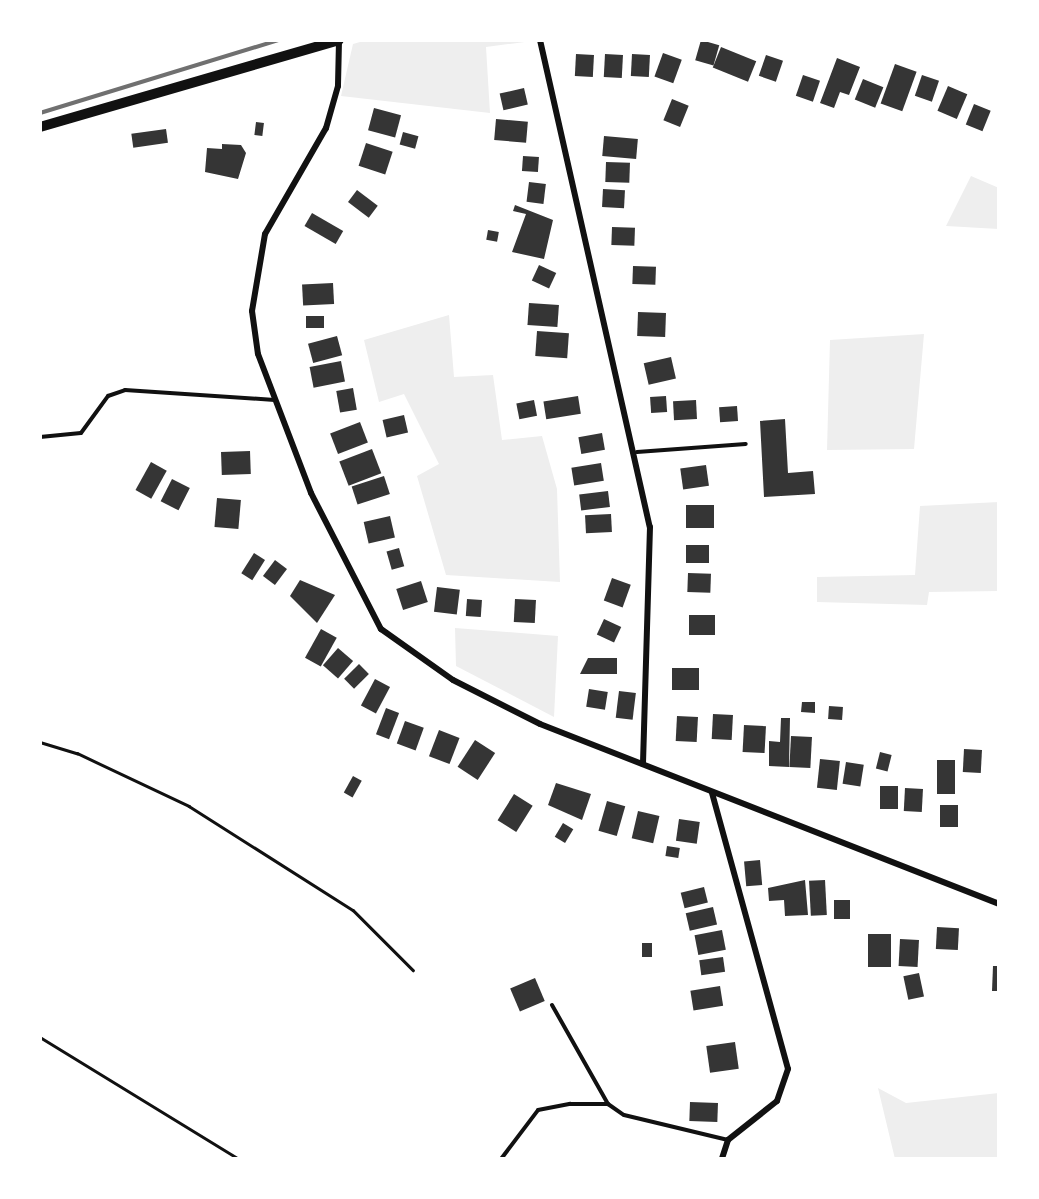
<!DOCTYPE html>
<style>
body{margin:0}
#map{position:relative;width:1039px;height:1199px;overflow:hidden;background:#fff;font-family:"Source Sans 3",sans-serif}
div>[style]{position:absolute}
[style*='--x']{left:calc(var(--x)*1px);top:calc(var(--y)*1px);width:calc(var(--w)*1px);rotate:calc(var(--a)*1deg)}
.green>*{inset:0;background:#eee}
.building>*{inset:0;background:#353535;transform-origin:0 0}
.path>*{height:2.5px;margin:-1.25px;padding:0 1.25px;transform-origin:1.25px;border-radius:1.25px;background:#111}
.service>*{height:4px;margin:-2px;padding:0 2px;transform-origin:2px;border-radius:2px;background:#111}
.minor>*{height:6px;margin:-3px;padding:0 3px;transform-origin:3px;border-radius:3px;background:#111}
.primary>*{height:10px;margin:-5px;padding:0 5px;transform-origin:5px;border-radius:5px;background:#111}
.rail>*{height:4px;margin:-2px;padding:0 2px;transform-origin:2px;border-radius:2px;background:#707070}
span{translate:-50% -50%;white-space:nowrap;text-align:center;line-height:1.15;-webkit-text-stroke:8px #fff;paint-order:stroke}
.frame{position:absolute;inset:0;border:42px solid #fff;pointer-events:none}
</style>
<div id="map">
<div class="green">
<i style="clip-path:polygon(367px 40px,532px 40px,532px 41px,486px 47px,490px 113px,341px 96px,353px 44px)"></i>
<i style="clip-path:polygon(971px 176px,999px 188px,999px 229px,946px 226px)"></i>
<i style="clip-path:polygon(449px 315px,454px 377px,493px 375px,502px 440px,542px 436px,557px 489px,560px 582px,446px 575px,417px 476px,439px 464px,404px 394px,379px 402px,364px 340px)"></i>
<i style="clip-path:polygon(924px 334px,914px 449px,827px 450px,830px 340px)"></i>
<i style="clip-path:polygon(999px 502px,999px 591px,929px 592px,927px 605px,817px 602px,817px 577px,915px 575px,920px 506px)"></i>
<i style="clip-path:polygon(455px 628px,558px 636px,554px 717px,456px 666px)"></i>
<i style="clip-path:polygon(878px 1088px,906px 1103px,999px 1093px,999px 1159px,895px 1159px)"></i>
</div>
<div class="building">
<i style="left:701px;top:40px;width:19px;height:21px;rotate:16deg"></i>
<i style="left:721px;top:47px;width:38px;height:22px;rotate:22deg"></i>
<i style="left:663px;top:53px;width:20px;height:25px;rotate:20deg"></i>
<i style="left:576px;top:54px;width:18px;height:22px;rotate:3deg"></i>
<i style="left:605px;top:54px;width:18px;height:23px;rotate:3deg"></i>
<i style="left:632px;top:54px;width:18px;height:22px;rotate:3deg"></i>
<i style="left:766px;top:55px;width:18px;height:22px;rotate:19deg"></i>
<i style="clip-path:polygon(837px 58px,860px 67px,849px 95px,840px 92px,834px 108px,820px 103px)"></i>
<i style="left:895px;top:64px;width:23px;height:42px;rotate:20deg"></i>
<i style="left:803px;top:75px;width:18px;height:22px;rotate:19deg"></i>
<i style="left:922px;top:75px;width:18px;height:22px;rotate:19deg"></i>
<i style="left:863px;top:79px;width:22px;height:22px;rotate:22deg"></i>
<i style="left:948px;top:86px;width:21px;height:27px;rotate:23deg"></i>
<i style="left:524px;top:88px;width:17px;height:25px;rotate:77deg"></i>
<i style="left:672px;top:99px;width:18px;height:23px;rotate:22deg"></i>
<i style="left:974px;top:104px;width:18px;height:22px;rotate:22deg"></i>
<i style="left:374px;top:108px;width:28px;height:23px;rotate:15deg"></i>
<i style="left:496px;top:119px;width:32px;height:21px;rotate:5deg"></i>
<i style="left:256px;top:122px;width:8px;height:13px;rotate:7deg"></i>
<i style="left:166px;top:129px;width:14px;height:35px;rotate:82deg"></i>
<i style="left:403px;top:132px;width:16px;height:13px;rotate:15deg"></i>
<i style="left:604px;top:136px;width:34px;height:20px;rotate:5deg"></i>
<i style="left:366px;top:143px;width:28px;height:24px;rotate:18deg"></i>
<i style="clip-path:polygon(222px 144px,241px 145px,246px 153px,238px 179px,205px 172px,207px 148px,222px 149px)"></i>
<i style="left:523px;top:156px;width:16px;height:15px;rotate:4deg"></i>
<i style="left:606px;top:162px;width:24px;height:20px;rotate:2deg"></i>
<i style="left:529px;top:182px;width:17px;height:20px;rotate:7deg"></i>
<i style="left:603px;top:189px;width:22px;height:18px;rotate:3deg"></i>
<i style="left:357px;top:190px;width:26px;height:15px;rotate:37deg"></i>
<i style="clip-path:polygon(515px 205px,553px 220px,544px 259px,512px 252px,526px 214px,513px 211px)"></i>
<i style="left:312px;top:213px;width:36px;height:15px;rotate:30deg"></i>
<i style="left:612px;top:227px;width:23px;height:18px;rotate:2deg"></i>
<i style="left:488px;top:230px;width:11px;height:10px;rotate:10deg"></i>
<i style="left:539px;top:265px;width:19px;height:17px;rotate:25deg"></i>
<i style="left:633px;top:266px;width:23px;height:18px;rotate:2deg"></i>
<i style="left:333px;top:283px;width:21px;height:31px;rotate:87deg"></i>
<i style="left:529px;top:303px;width:30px;height:22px;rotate:4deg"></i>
<i style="left:638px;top:312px;width:28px;height:24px;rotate:2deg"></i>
<i style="left:306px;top:316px;width:18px;height:12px"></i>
<i style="left:537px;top:331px;width:32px;height:25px;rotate:4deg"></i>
<i style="left:337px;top:336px;width:20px;height:30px;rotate:75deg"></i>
<i style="left:671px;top:357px;width:22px;height:28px;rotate:77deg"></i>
<i style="left:341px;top:361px;width:21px;height:32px;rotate:79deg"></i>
<i style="left:353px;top:388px;width:22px;height:17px;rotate:80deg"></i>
<i style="left:578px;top:396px;width:18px;height:35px;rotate:81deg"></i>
<i style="left:666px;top:396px;width:16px;height:16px;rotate:86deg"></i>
<i style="left:534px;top:400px;width:16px;height:18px;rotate:79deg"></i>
<i style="left:696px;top:400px;width:19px;height:23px;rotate:87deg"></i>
<i style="left:737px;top:406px;width:15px;height:18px;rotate:86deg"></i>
<i style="left:404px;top:415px;width:18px;height:22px;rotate:77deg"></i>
<i style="clip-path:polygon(785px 419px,788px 473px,813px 471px,815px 494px,764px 497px,760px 421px)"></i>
<i style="left:360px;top:422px;width:22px;height:32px;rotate:69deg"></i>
<i style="left:602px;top:433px;width:17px;height:24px;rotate:80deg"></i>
<i style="left:372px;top:449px;width:26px;height:35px;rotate:69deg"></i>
<i style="left:250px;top:451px;width:23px;height:29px;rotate:88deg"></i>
<i style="left:151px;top:462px;width:18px;height:32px;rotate:29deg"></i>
<i style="left:601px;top:463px;width:18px;height:30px;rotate:81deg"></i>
<i style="left:706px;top:465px;width:21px;height:26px;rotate:82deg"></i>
<i style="left:384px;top:476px;width:19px;height:34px;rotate:72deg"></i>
<i style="left:172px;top:479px;width:20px;height:25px;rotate:27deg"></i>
<i style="left:608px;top:491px;width:16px;height:29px;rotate:83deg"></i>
<i style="left:217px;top:498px;width:24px;height:29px;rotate:5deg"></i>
<i style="left:686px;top:505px;width:28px;height:23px"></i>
<i style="left:611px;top:514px;width:18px;height:26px;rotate:87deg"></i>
<i style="left:390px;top:516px;width:22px;height:27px;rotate:77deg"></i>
<i style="left:686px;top:545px;width:23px;height:18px"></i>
<i style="left:399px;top:548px;width:19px;height:13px;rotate:74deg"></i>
<i style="left:254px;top:553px;width:13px;height:24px;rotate:32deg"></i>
<i style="left:275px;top:560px;width:15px;height:20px;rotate:37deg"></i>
<i style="left:688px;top:573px;width:23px;height:19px;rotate:2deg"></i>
<i style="left:612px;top:578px;width:20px;height:24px;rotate:20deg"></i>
<i style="clip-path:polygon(300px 580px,335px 595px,317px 623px,290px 596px)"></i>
<i style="left:421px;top:581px;width:22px;height:26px;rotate:72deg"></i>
<i style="left:437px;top:587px;width:23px;height:25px;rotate:7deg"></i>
<i style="left:467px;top:599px;width:15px;height:17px;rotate:4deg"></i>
<i style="left:515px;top:599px;width:21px;height:23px;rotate:3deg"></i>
<i style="left:689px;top:615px;width:26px;height:20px"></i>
<i style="left:604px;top:619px;width:19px;height:17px;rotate:25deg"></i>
<i style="left:321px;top:629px;width:18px;height:33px;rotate:29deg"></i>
<i style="left:338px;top:648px;width:20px;height:23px;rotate:41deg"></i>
<i style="clip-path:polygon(588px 658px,617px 658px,617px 674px,580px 674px)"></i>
<i style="left:359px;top:664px;width:14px;height:21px;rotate:45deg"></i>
<i style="left:672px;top:668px;width:27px;height:22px"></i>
<i style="left:375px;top:679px;width:17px;height:30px;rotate:28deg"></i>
<i style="left:589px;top:689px;width:19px;height:18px;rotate:9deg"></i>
<i style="left:619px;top:691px;width:17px;height:27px;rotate:7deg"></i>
<i style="clip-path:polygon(802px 702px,815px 702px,815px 713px,801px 712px)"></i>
<i style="left:829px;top:706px;width:14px;height:13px;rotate:4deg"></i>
<i style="left:386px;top:708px;width:14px;height:28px;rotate:21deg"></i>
<i style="left:713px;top:714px;width:20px;height:25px;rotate:3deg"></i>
<i style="left:677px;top:716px;width:21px;height:25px;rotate:3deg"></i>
<i style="clip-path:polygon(781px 718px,790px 718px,789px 767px,769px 766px,769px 741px,780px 742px)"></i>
<i style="left:405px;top:721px;width:20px;height:24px;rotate:20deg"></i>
<i style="left:744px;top:725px;width:22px;height:27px;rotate:3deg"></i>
<i style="left:439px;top:730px;width:22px;height:28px;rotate:21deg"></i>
<i style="left:791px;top:736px;width:21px;height:31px;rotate:3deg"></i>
<i style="left:475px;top:740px;width:24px;height:32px;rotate:33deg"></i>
<i style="left:964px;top:749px;width:18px;height:23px;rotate:3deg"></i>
<i style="left:880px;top:752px;width:12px;height:17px;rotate:14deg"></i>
<i style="left:820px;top:759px;width:20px;height:29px;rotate:6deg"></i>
<i style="left:937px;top:760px;width:18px;height:34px"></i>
<i style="left:846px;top:762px;width:18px;height:22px;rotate:9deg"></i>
<i style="left:353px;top:776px;width:10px;height:19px;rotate:29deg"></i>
<i style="clip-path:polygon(556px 783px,591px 794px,582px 820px,548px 805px)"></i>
<i style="left:880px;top:786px;width:18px;height:23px"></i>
<i style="left:905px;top:788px;width:18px;height:23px;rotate:3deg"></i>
<i style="left:514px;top:794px;width:22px;height:31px;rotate:32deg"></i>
<i style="left:607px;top:801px;width:19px;height:31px;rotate:16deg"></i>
<i style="left:940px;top:805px;width:18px;height:22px"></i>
<i style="left:638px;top:811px;width:22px;height:28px;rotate:13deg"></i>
<i style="left:679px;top:819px;width:21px;height:22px;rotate:8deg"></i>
<i style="left:563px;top:823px;width:12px;height:16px;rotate:31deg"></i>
<i style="left:667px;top:846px;width:13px;height:10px;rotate:9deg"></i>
<i style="left:760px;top:860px;width:25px;height:16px;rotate:85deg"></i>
<i style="clip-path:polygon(805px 880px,808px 915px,785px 916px,784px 900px,769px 901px,768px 888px)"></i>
<i style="left:825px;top:880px;width:35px;height:16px;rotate:87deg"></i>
<i style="left:704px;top:887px;width:16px;height:24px;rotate:76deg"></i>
<i style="left:834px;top:900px;width:16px;height:19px"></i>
<i style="left:713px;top:907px;width:18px;height:28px;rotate:77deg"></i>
<i style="left:937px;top:927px;width:22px;height:22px;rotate:3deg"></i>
<i style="left:722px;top:930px;width:20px;height:28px;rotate:79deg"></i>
<i style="left:868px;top:934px;width:23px;height:33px"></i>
<i style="left:900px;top:939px;width:19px;height:27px;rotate:3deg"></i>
<i style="left:642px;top:943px;width:10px;height:14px"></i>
<i style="left:723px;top:957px;width:15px;height:24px;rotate:82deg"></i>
<i style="clip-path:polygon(993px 966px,999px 966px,999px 991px,992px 991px)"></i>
<i style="left:919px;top:973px;width:24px;height:16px;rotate:78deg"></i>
<i style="left:535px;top:978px;width:25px;height:27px;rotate:67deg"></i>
<i style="left:720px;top:986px;width:20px;height:30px;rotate:81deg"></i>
<i style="left:735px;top:1042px;width:27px;height:29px;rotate:82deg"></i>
<i style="left:690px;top:1102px;width:28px;height:19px;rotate:2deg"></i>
</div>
<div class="path">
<i style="--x:40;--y:742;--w:39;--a:17"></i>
<i style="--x:77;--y:753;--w:124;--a:25.3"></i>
<i style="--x:189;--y:806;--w:194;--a:32.4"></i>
<i style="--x:353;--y:910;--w:85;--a:45"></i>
<i style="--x:40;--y:1037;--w:233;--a:31.5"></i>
</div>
<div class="service">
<i style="--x:40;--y:437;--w:41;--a:-5.6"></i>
<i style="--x:81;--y:433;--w:46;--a:-53.9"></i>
<i style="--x:108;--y:396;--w:18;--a:-19"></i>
<i style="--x:125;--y:390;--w:150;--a:3.8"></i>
<i style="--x:637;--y:452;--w:109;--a:-4.2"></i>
<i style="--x:552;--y:1005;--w:114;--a:60.5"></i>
<i style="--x:501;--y:1159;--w:61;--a:-52.9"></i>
<i style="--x:538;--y:1110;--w:33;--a:-11"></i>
<i style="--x:570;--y:1104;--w:38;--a:0"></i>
<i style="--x:608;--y:1104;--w:19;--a:35"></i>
<i style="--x:624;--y:1115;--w:107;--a:13.5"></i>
</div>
<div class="minor">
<i style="--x:540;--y:40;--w:499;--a:77.3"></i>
<i style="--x:650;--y:527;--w:237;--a:91.7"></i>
<i style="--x:339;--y:41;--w:45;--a:91.3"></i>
<i style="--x:338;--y:86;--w:44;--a:105.9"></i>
<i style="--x:326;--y:128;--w:122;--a:119.9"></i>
<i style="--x:265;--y:234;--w:78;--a:99.6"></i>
<i style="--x:252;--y:311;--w:43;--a:82.1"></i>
<i style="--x:258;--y:354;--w:149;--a:69.1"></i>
<i style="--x:311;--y:493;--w:153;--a:62.8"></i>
<i style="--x:381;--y:629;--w:88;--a:35.3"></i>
<i style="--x:453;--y:680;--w:97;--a:26.8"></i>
<i style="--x:540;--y:724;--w:493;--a:21.4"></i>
<i style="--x:712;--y:793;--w:286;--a:74.6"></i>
<i style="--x:788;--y:1069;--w:34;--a:109"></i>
<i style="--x:777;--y:1101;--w:63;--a:141.5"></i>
<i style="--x:728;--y:1140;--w:20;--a:108"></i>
</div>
<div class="primary">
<i style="--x:40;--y:127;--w:311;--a:-16.2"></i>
</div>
<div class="rail">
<i style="--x:40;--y:113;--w:250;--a:-17"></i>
</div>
<div class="frame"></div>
</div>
